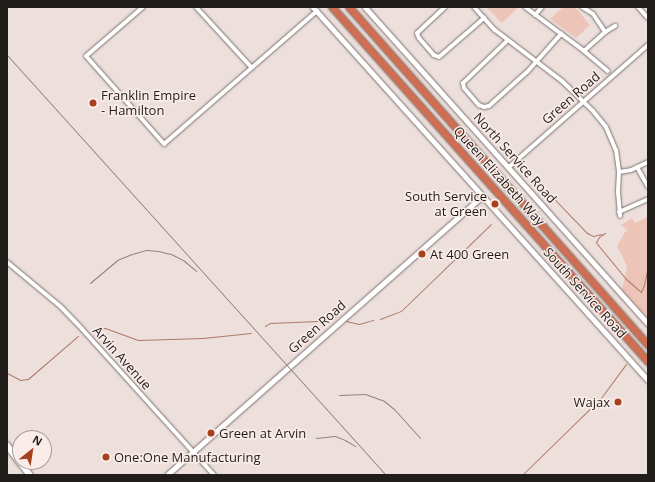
<!DOCTYPE html>
<style>
body{margin:0}
#map{position:relative;width:655px;height:482px;overflow:hidden;background:#ede0dc;font-family:"Open Sans",sans-serif}
div>[style]{position:absolute}
[style*='--x']{left:calc(var(--x)*1px);top:calc(var(--y)*1px);width:calc(var(--w)*1px);rotate:calc(var(--a)*1deg)}
.green>*{inset:0;background:#edc4b8}
.stream>*{height:1px;margin:-0.5px;padding:0 0.5px;transform-origin:0.5px;border-radius:0.5px;background:#ae7969}
.roads{filter:drop-shadow(0 0 1px #7d726f) drop-shadow(0 0 1px #7d726f)}
.minor>*{height:4px;margin:-2px;padding:0 2px;transform-origin:2px;border-radius:2px;background:#fff}
.tertiary>*{height:4.5px;margin:-2.25px;padding:0 2.25px;transform-origin:2.25px;border-radius:2.25px;background:#fff}
.secondary>*{height:5.5px;margin:-2.75px;padding:0 2.75px;transform-origin:2.75px;border-radius:2.75px;background:#fff}
.motorway>*{height:7px;margin:-3.5px;padding:0 3.5px;transform-origin:3.5px;border-radius:3.5px;background:#ce6e52}
.rail>*{height:1px;margin:-0.5px;padding:0 0.5px;transform-origin:0.5px;border-radius:0.5px;background:#8b8380}
.dots>*{width:11px;height:11px;translate:-50% -50%;box-sizing:border-box;border:2px solid #faede9;border-radius:50%}
span{translate:-50% -50%;white-space:nowrap;text-align:center;line-height:1.15;-webkit-text-stroke:3px #faede9;paint-order:stroke}
.poi-label{font-size:13px;color:#211d1b}
.left{translate:0 -50%;text-align:left}
.right{translate:-100% -50%;text-align:right}
.street-label{font-size:13px;color:#211d1b}
.frame{position:absolute;inset:0;border:8px solid #211d1b;pointer-events:none}
.north{position:absolute;left:12px;top:430px;width:40px;height:40px;box-sizing:border-box;background:#faede9;border:1px solid #a39a97;border-radius:50%;rotate:30deg;font-size:11px;font-weight:700;line-height:16px;text-align:center;color:#211d1b}
.north::after{content:'';display:block;margin:auto;width:14px;height:18px;background:#a8401f;clip-path:polygon(50% 0,100% 100%,50% 72%,0 100%)}
</style>
<div id="map">
<div class="green">
<i style="clip-path:polygon(486px 7px,519px 7px,502px 23px)"></i>
<i style="clip-path:polygon(563px 7px,575px 7px,590px 25px,576px 38px,550px 19px)"></i>
<i style="clip-path:polygon(648px 217px,648px 318px,622px 290px,627px 266px,617px 246px,625px 232px,628px 231px,621px 225px,632px 218px,635px 223px)"></i>
</div>
<div class="stream">
<i style="--x:536;--y:180;--w:74;--a:46.1"></i>
<i style="--x:587;--y:233;--w:7;--a:27"></i>
<i style="--x:593;--y:236;--w:9;--a:-13"></i>
<i style="--x:605;--y:233;--w:7;--a:146"></i>
<i style="--x:599;--y:237;--w:6;--a:121"></i>
<i style="--x:596;--y:242;--w:4;--a:56"></i>
<i style="--x:598;--y:245;--w:44;--a:50.5"></i>
<i style="--x:626;--y:279;--w:20;--a:41"></i>
<i style="--x:641;--y:292;--w:8;--a:-67"></i>
<i style="--x:644;--y:285;--w:19;--a:-78"></i>
<i style="--x:380;--y:319;--w:22;--a:-21"></i>
<i style="--x:401;--y:311;--w:125;--a:-44"></i>
<i style="--x:346;--y:321;--w:13;--a:13"></i>
<i style="--x:359;--y:324;--w:15;--a:-16"></i>
<i style="--x:265;--y:326;--w:6;--a:-31"></i>
<i style="--x:270;--y:323;--w:48;--a:-2.4"></i>
<i style="--x:318;--y:321;--w:20;--a:-15"></i>
<i style="--x:92;--y:330;--w:13;--a:-9"></i>
<i style="--x:105;--y:328;--w:35;--a:20"></i>
<i style="--x:138;--y:340;--w:65;--a:-1.8"></i>
<i style="--x:203;--y:338;--w:48;--a:-5.9"></i>
<i style="--x:7;--y:373;--w:15;--a:28"></i>
<i style="--x:20;--y:380;--w:8;--a:-7"></i>
<i style="--x:28;--y:379;--w:66;--a:-40.7"></i>
<i style="--x:522;--y:475;--w:110;--a:-44.3"></i>
<i style="--x:601;--y:398;--w:42;--a:-53.7"></i>
</div>
<div class="roads">
<div class="minor">
<i style="--x:143;--y:7;--w:75;--a:139.3"></i>
<i style="--x:86;--y:56;--w:118;--a:48.4"></i>
<i style="--x:164;--y:144;--w:203;--a:-41"></i>
<i style="--x:196;--y:7;--w:81;--a:47.5"></i>
<i style="--x:445;--y:7;--w:38;--a:137"></i>
<i style="--x:417;--y:33;--w:5;--a:68"></i>
<i style="--x:419;--y:38;--w:23;--a:49"></i>
<i style="--x:434;--y:55;--w:5;--a:22"></i>
<i style="--x:439;--y:57;--w:60;--a:-40.9"></i>
<i style="--x:474;--y:7;--w:31;--a:48"></i>
<i style="--x:495;--y:30;--w:84;--a:37.3"></i>
<i style="--x:562;--y:81;--w:43;--a:44.1"></i>
<i style="--x:593;--y:111;--w:21;--a:51"></i>
<i style="--x:606;--y:127;--w:25;--a:67"></i>
<i style="--x:616;--y:150;--w:22;--a:82"></i>
<i style="--x:619;--y:172;--w:20;--a:93"></i>
<i style="--x:618;--y:192;--w:24;--a:85"></i>
<i style="--x:525;--y:7;--w:74;--a:36.7"></i>
<i style="--x:584;--y:51;--w:31;--a:40"></i>
<i style="--x:582;--y:7;--w:13;--a:32"></i>
<i style="--x:593;--y:14;--w:22;--a:56"></i>
<i style="--x:638;--y:7;--w:15;--a:48"></i>
<i style="--x:535;--y:15;--w:11;--a:-49"></i>
<i style="--x:508;--y:40;--w:62;--a:136.3"></i>
<i style="--x:463;--y:83;--w:5;--a:79"></i>
<i style="--x:464;--y:88;--w:23;--a:49"></i>
<i style="--x:479;--y:105;--w:5;--a:22"></i>
<i style="--x:484;--y:107;--w:5;--a:-11"></i>
<i style="--x:489;--y:106;--w:52;--a:-41.9"></i>
<i style="--x:528;--y:71;--w:50;--a:-48.3"></i>
<i style="--x:584;--y:51;--w:28;--a:-42"></i>
<i style="--x:605;--y:32;--w:12;--a:-31"></i>
<i style="--x:509;--y:167;--w:185;--a:-41.3"></i>
<i style="--x:637;--y:167;--w:23;--a:61"></i>
<i style="--x:619;--y:172;--w:12;--a:-9"></i>
<i style="--x:631;--y:170;--w:19;--a:-25"></i>
<i style="--x:619;--y:212;--w:32;--a:-24"></i>
<i style="--x:7;--y:262;--w:70;--a:39.8"></i>
<i style="--x:61;--y:307;--w:30;--a:46"></i>
<i style="--x:82;--y:329;--w:197;--a:47.9"></i>
</div>
<div class="tertiary">
<i style="--x:313;--y:7;--w:501;--a:48.07"></i>
<i style="--x:365;--y:7;--w:425;--a:48.2"></i>
<i style="--x:167;--y:475;--w:421;--a:-41.5"></i>
</div>
<div class="secondary">
<i style="--x:7;--y:445;--w:21;--a:53"></i>
<i style="--x:20;--y:462;--w:16;--a:52"></i>
</div>
<div class="motorway">
<i style="--x:332;--y:7;--w:475;--a:48.3"></i>
<i style="--x:349;--y:7;--w:451;--a:48.5"></i>
</div>
</div>
<div class="rail">
<i style="--x:7;--y:55;--w:566;--a:47.94"></i>
<i style="--x:90;--y:283;--w:35;--a:-40"></i>
<i style="--x:117;--y:260;--w:16;--a:-22"></i>
<i style="--x:132;--y:254;--w:15;--a:-16"></i>
<i style="--x:146;--y:250;--w:12;--a:5"></i>
<i style="--x:158;--y:251;--w:13;--a:13"></i>
<i style="--x:171;--y:254;--w:13;--a:27"></i>
<i style="--x:183;--y:260;--w:17;--a:40"></i>
<i style="--x:339;--y:395;--w:26;--a:-2"></i>
<i style="--x:365;--y:394;--w:20;--a:20"></i>
<i style="--x:384;--y:401;--w:13;--a:39"></i>
<i style="--x:394;--y:409;--w:39;--a:48"></i>
<i style="--x:316;--y:438;--w:19;--a:-6"></i>
<i style="--x:335;--y:436;--w:11;--a:22"></i>
<i style="--x:345;--y:440;--w:12;--a:31"></i>
</div>
<div class="dots">
<i style="left:93px;top:103px;background:#a8401f"></i>
<i style="left:495px;top:204px;background:#a8401f"></i>
<i style="left:422px;top:254px;background:#a8401f"></i>
<i style="left:618px;top:402px;background:#a8401f"></i>
<i style="left:211px;top:433px;background:#a8401f"></i>
<i style="left:106px;top:457px;background:#a8401f"></i>
</div>
<div class="poi-label">
<span class="left" style="left:101px;top:103px">Franklin Empire<br>- Hamilton</span>
<span class="right" style="left:487px;top:204px">South Service<br>at Green</span>
<span class="left" style="left:430px;top:254px">At 400 Green</span>
<span class="right" style="left:610px;top:402px">Wajax</span>
<span class="left" style="left:219px;top:433px">Green at Arvin</span>
<span class="left" style="left:114px;top:457px">One:One Manufacturing</span>
</div>
<div class="street-label">
<span style="left:571px;top:98px;rotate:-41deg">Green Road</span>
<span style="left:515px;top:158px;rotate:48deg">North Service Road</span>
<span style="left:499px;top:176px;rotate:48deg">Queen Elizabeth Way</span>
<span style="left:585px;top:293px;rotate:48deg">South Service Road</span>
<span style="left:317px;top:327px;rotate:-42deg">Green Road</span>
<span style="left:122px;top:358px;rotate:48deg">Arvin Avenue</span>
</div>
<div class="frame"></div>
<div class="north">N</div>
</div>
